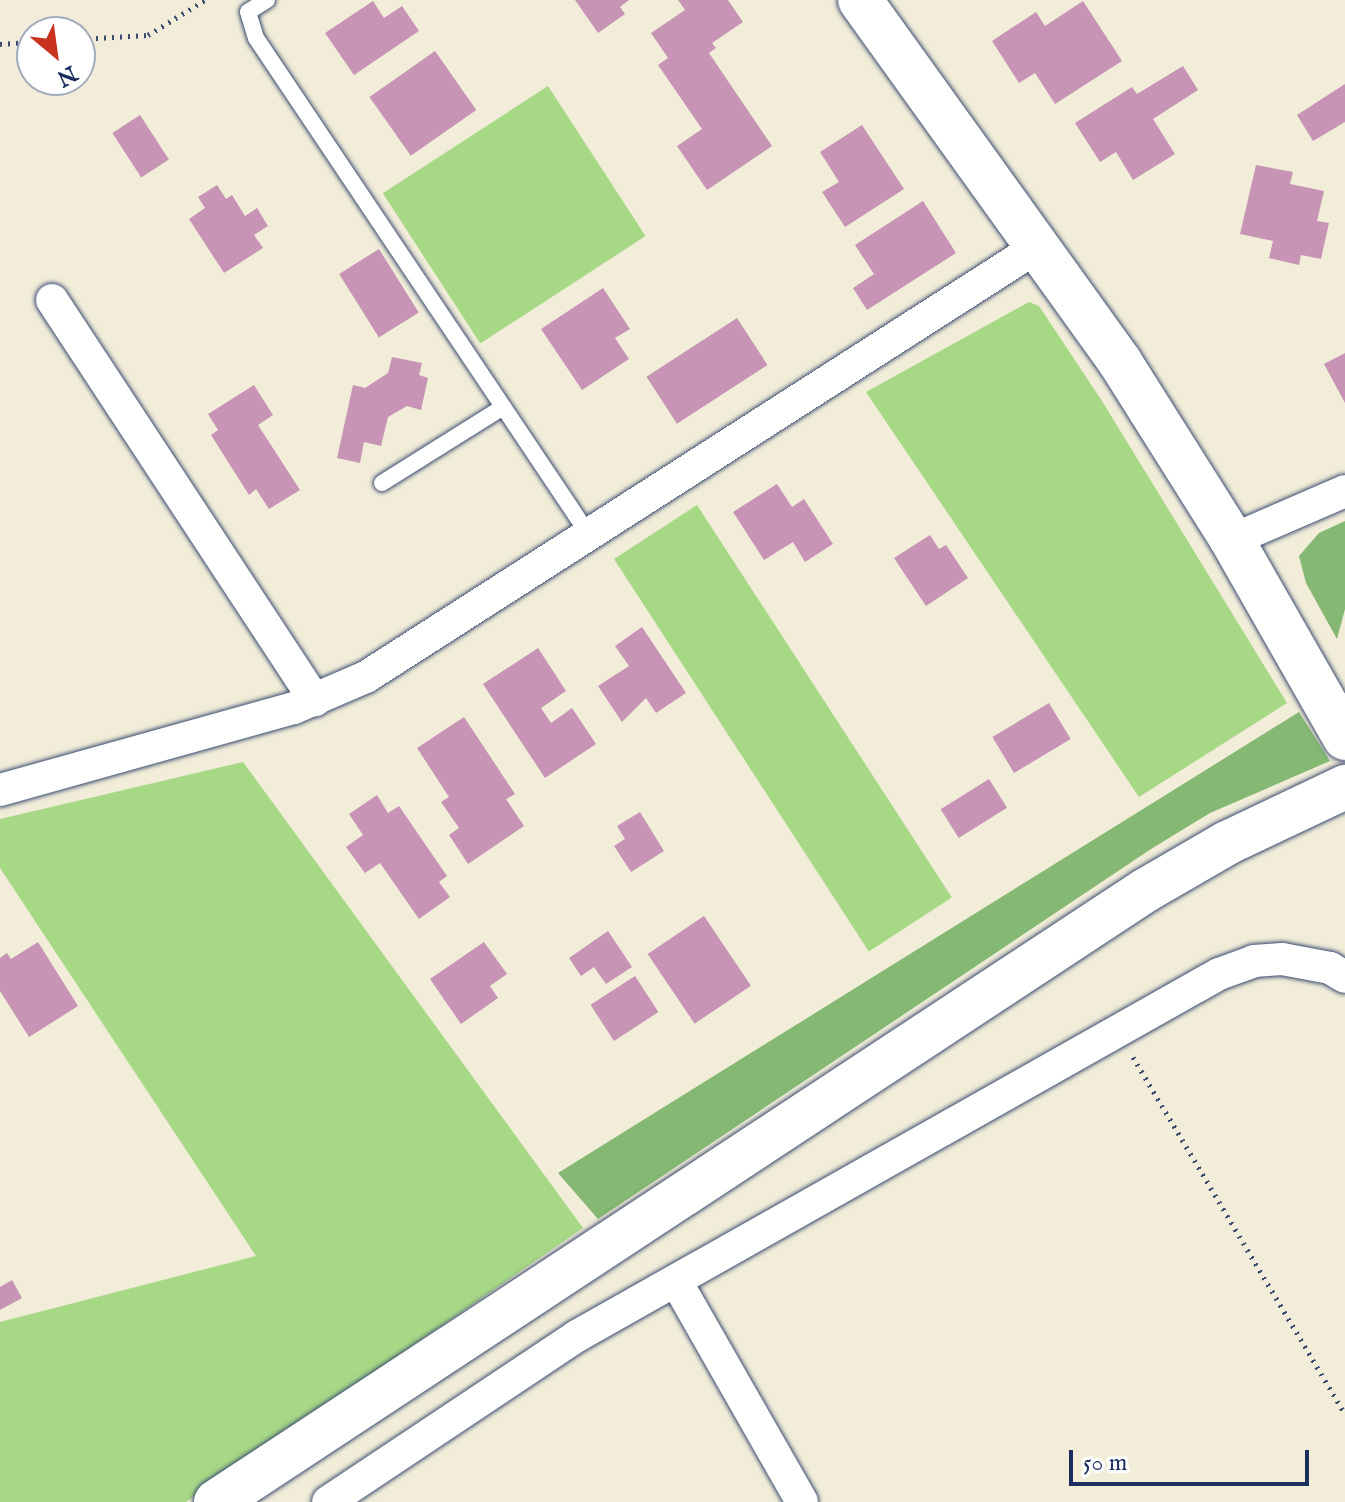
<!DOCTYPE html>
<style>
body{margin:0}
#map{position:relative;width:1345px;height:1502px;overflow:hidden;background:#f1edd9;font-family:"IM FELL English",serif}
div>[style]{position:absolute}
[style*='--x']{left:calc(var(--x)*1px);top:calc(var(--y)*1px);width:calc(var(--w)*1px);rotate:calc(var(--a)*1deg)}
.green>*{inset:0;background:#a7d886;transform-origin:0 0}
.forest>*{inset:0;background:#85b873}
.building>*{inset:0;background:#c794b6;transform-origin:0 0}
.path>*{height:5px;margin-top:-2.5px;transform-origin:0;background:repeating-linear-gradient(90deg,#3b4c70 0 2px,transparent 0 8px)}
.roads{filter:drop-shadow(0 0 2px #3b4c70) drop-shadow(0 0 2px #3b4c70)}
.lane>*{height:16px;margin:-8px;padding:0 8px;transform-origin:8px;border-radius:8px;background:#fff}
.street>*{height:32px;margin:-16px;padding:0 16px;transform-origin:16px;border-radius:16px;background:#fff}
.secondary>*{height:44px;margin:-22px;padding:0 22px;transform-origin:22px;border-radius:22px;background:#fff}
span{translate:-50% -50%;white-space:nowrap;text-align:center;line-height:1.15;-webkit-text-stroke:7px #fff;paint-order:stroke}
.north{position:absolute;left:16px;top:16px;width:80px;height:80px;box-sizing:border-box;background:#fff;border:2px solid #a4acbf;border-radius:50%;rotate:151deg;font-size:22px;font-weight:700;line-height:32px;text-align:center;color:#1b2f5e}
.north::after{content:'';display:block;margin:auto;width:28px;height:36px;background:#c8321e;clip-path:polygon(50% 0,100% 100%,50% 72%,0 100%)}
.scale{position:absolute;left:1069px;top:1450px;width:240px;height:36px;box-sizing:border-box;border:4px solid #1b2f5e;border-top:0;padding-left:10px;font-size:24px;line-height:28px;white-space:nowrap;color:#1b2f5e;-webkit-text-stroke:6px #fff;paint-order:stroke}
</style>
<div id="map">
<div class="green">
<i style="left:548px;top:86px;width:179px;height:197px;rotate:57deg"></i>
<i style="clip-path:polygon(1029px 302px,1039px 306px,1102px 401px,1287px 703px,1139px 797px,866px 392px)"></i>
<i style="left:697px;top:505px;width:468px;height:99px;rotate:57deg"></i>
<i style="clip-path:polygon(243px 762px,583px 1228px,186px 1502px,0 1502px,0 1322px,256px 1256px,0 868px,0 819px)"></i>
</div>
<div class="forest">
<i style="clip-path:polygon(1345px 521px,1345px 609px,1337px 639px,1306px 583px,1299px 556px,1319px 533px)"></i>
<i style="clip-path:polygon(1299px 712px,1330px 761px,1210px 813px,1151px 849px,598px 1219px,558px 1173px)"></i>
</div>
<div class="building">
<i style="clip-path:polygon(575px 0,629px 0,620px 7px,625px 14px,598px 33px)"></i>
<i style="clip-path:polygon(678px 0,728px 0,743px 22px,712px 43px,716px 48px,709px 53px,772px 146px,707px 190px,677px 146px,702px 129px,658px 65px,668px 58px,651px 33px,685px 10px)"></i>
<i style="clip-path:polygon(373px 1px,384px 18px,402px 6px,419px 31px,354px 75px,325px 33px)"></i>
<i style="clip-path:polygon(1083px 1px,1122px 61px,1055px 104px,1035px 73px,1019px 83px,992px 41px,1036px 12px,1045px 26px)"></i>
<i style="left:435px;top:51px;width:72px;height:80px;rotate:55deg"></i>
<i style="clip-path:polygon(1183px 66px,1198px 90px,1153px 119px,1175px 154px,1133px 180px,1116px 152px,1100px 162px,1075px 123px,1132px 87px,1137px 94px)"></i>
<i style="clip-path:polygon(1345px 84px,1345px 122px,1313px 141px,1297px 115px)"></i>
<i style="left:140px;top:115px;width:53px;height:33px;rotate:57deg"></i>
<i style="clip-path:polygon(862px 125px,904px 189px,845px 227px,822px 192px,839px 182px,820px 152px)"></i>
<i style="clip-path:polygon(1256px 165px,1293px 172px,1290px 184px,1324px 191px,1317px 221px,1329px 223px,1321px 259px,1301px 255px,1299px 265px,1269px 258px,1273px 241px,1240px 234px)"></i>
<i style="clip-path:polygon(217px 185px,226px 199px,232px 195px,245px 216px,257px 208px,268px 226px,254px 235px,263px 248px,224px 273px,189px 219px,205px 208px,198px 197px)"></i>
<i style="clip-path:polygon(923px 201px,956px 253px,867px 310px,853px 288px,874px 274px,855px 245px)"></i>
<i style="left:379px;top:249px;width:75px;height:47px;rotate:58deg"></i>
<i style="clip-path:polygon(603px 288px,630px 329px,615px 338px,629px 359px,582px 390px,541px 329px)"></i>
<i style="left:737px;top:318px;width:56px;height:108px;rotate:57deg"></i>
<i style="clip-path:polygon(1345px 353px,1345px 403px,1324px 364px)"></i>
<i style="clip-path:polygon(392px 357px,422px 363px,419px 375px,428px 378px,421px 410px,407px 406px,388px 417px,381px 446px,364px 442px,360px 463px,337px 458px,353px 385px,365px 388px,388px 373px)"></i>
<i style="clip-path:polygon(254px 385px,273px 415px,258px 425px,300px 490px,269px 509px,256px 489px,249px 495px,211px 435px,218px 430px,208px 414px)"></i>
<i style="clip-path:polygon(777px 484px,792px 507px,804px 499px,833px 544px,805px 562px,793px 542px,764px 560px,733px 512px)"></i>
<i style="clip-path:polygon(930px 535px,939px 549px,946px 545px,968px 578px,926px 606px,894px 558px)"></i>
<i style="clip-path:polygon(642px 627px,686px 693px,656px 713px,646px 698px,622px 722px,598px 686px,629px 666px,615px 646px)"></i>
<i style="clip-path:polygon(538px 648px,566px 691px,541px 708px,551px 723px,572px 708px,596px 744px,545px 778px,483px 684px)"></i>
<i style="left:1049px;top:703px;width:42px;height:66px;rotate:59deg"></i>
<i style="clip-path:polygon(464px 717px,515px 794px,506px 799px,524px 826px,468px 864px,449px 835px,459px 828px,441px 802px,449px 797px,417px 748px)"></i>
<i style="left:989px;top:779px;width:34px;height:57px;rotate:58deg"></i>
<i style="clip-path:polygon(377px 795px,388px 813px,399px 806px,447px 876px,439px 882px,450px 897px,419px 919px,380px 863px,365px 873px,346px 847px,363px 835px,349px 814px)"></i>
<i style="clip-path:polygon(640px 812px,664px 851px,631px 872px,614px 846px,625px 839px,617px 826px)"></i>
<i style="left:704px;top:916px;width:84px;height:68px;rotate:56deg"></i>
<i style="clip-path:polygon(608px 931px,632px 967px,606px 984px,594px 967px,581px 976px,569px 958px)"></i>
<i style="clip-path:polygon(38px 942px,78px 1006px,29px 1037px,0 991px,0 958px,7px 953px,11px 959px)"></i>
<i style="clip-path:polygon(484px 942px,507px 974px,490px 986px,498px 998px,461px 1024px,430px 979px)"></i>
<i style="left:635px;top:976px;width:43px;height:53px;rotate:57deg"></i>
<i style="clip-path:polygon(12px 1280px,22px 1298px,0 1310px,0 1287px)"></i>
</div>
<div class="path">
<i style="--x:80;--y:39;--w:68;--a:-3.4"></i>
<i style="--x:148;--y:35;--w:67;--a:-31.6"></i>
<i style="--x:0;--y:44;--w:32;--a:-4"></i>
<i style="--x:1133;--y:1057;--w:415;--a:59.3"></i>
</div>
<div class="roads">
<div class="lane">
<i style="--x:267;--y:0;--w:22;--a:148"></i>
<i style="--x:248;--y:12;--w:27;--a:73"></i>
<i style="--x:256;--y:38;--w:598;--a:56.18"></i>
<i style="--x:382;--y:483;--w:143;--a:-32.1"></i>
</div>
<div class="street">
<i style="--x:52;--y:300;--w:479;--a:56.7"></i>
<i style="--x:1232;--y:540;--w:123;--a:-23.4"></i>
<i style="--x:0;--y:790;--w:305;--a:-15.6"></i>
<i style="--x:294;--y:708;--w:78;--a:-23.3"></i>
<i style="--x:366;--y:677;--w:799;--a:-32.64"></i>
<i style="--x:676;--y:1281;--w:254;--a:60.3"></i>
<i style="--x:328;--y:1502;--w:299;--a:-33.7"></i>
<i style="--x:577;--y:1336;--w:737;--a:-29.42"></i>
<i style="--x:1219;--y:974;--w:37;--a:-20"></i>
<i style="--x:1254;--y:961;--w:28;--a:-4"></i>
<i style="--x:1282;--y:959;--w:49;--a:10.6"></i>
<i style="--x:1330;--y:968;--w:17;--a:31"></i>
</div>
<div class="secondary">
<i style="--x:860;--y:0;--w:446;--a:54.3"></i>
<i style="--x:1120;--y:362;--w:210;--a:57.8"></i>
<i style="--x:1232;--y:540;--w:228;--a:60.3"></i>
<i style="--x:216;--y:1502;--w:1113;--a:-33.35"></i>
<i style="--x:1146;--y:890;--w:94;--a:-30.1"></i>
<i style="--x:1227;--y:843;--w:131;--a:-25.4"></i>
</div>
</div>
<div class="north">N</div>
<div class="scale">50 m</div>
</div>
